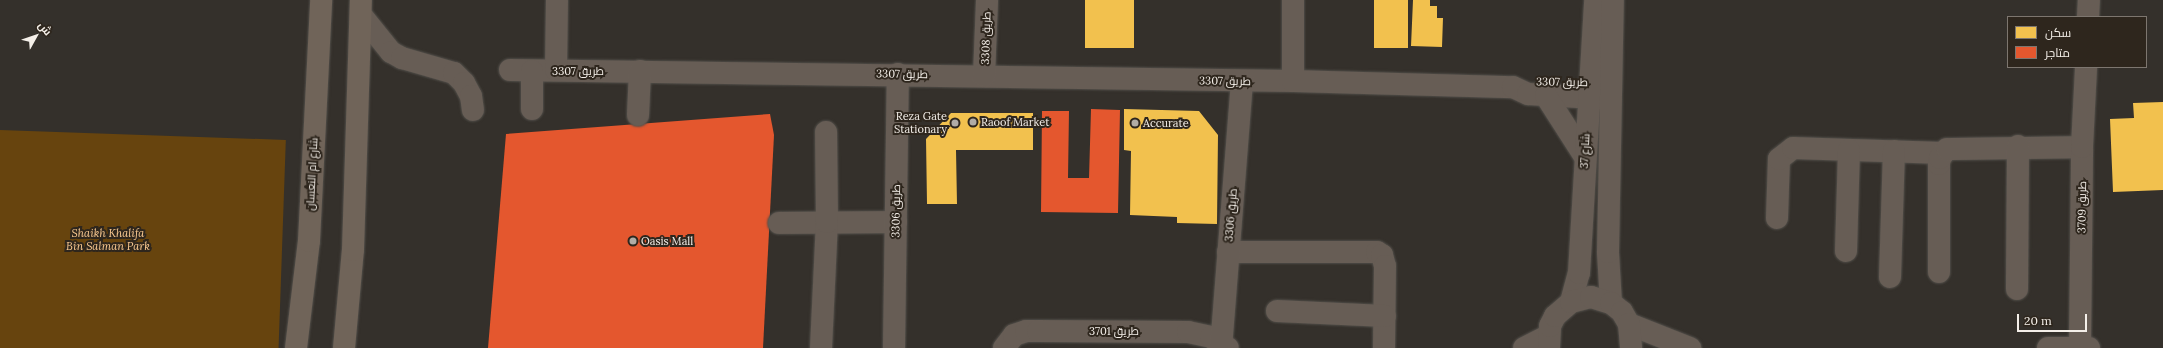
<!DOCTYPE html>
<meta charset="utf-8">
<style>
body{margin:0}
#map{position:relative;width:2163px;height:348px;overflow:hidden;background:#34302b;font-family:Lora,Cairo,serif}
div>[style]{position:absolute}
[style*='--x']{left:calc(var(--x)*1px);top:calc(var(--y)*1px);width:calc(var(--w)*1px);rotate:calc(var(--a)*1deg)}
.green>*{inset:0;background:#67440e;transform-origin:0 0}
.homes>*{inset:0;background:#f2c14e;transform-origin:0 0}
.shops>*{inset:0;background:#e4572e}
.roads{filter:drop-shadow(0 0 1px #524f4a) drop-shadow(0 0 1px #524f4a)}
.minor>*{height:22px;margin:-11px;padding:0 11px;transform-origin:11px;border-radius:11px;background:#675d55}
.major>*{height:22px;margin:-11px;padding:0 11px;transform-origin:11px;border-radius:11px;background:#706459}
.dots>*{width:11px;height:11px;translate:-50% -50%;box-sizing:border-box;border:2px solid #2e261d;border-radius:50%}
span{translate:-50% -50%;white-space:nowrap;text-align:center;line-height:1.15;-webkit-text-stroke:4px #2e261d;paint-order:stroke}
.street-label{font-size:11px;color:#f4efe9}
.poi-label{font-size:11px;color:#f4efe9}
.right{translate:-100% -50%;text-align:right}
.left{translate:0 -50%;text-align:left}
.park-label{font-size:11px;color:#fbca91;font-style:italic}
.legend{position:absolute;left:2007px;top:16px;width:140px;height:52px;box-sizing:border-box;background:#2e261d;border:1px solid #7d766f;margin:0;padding:5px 7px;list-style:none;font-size:12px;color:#f4efe9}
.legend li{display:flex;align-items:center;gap:8px;height:20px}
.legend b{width:20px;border:1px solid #7d766f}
.north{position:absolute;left:16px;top:16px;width:40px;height:40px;-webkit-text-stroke:3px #2e261d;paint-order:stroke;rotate:50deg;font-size:11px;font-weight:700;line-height:16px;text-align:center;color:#f4efe9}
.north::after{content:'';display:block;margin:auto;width:14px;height:18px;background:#f4efe9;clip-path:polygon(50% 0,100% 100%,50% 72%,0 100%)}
.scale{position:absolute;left:2017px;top:314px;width:70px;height:18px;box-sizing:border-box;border:2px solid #f4efe9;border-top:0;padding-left:5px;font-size:12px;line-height:14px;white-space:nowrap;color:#f4efe9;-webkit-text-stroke:3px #2e261d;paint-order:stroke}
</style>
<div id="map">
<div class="green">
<i style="left:0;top:130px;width:286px;height:218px;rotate:2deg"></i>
</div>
<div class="homes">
<i style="left:1085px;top:0;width:49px;height:48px"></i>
<i style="left:1374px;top:0;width:34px;height:48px"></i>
<i style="clip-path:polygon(1413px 0,1430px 0,1430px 6px,1437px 6px,1437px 18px,1443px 18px,1442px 47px,1411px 46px)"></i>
<i style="clip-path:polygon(2163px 102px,2163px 190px,2113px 192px,2110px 119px,2134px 118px,2133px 103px)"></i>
<i style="clip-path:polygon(1124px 109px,1199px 111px,1218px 135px,1217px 224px,1177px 223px,1177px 217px,1130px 215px,1131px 151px,1124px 150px)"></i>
<i style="clip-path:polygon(951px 113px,1033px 113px,1033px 150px,956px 150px,957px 204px,927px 204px,926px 139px)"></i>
</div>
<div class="shops">
<i style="clip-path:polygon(1091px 109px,1120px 110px,1118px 213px,1041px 212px,1042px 111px,1069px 111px,1068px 178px,1089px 178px)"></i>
<i style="clip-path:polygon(770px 114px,774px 135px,763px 348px,488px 348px,506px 134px)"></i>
</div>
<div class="roads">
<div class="minor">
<i style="--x:361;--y:15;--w:48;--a:51"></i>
<i style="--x:391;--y:52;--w:13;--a:29"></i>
<i style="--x:402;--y:58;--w:54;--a:16.1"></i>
<i style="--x:454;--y:73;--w:14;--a:45"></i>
<i style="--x:464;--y:83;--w:15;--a:62"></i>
<i style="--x:471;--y:96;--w:14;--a:82"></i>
<i style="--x:2088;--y:17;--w:17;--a:-87"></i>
<i style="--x:510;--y:70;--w:783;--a:0.8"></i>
<i style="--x:1293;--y:81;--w:220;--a:1.6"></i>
<i style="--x:1513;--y:87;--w:17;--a:25"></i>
<i style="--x:1528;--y:94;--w:83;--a:3.4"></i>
<i style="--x:556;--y:70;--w:70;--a:-89.2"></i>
<i style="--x:532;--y:71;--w:38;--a:90"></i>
<i style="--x:984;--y:76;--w:76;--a:-87.7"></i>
<i style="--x:1293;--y:81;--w:81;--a:-90"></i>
<i style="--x:1546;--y:96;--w:72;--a:57.4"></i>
<i style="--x:638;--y:115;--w:44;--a:-87.4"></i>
<i style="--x:1777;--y:218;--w:59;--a:-88.1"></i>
<i style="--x:1779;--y:159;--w:18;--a:-38"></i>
<i style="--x:1793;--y:148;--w:150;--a:1.9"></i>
<i style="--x:779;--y:223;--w:117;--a:-0.5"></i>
<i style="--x:1846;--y:251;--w:101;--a:-88.3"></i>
<i style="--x:1228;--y:252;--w:149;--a:0"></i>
<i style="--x:1377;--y:252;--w:6;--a:31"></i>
<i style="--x:1382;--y:255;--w:11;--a:75"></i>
<i style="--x:1385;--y:266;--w:82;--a:90.7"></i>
<i style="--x:1939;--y:272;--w:108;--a:-90"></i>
<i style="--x:1939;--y:164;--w:6;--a:-81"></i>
<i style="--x:1940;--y:158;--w:11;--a:-52"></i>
<i style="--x:1947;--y:149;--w:135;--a:-0.8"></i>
<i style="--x:1890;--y:277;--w:126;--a:-88.2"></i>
<i style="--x:2017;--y:289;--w:143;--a:-89.6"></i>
<i style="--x:1571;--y:302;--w:30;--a:-75"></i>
<i style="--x:1579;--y:273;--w:273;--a:-86.6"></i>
<i style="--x:1611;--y:303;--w:51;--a:-93.4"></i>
<i style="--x:1608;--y:252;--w:252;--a:-88.9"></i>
<i style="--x:1277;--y:311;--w:108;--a:2.7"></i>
<i style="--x:1629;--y:324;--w:66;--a:21.5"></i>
<i style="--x:2080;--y:347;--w:200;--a:-89.4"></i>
<i style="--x:2082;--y:147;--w:80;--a:-87.1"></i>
<i style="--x:821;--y:348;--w:126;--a:-87.3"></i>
<i style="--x:827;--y:222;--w:90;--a:-90.6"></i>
<i style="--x:894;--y:348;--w:274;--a:-89.2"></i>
<i style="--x:1004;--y:348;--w:16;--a:-52"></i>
<i style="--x:1014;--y:335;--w:13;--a:-18"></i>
<i style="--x:1026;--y:331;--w:12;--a:0"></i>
<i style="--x:1038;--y:331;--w:150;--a:0.4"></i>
<i style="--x:1188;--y:332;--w:24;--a:12"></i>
<i style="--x:1211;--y:337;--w:20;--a:33"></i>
<i style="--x:1221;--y:348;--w:267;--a:-85.5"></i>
<i style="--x:1524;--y:348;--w:27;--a:-27"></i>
<i style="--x:1549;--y:348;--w:22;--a:-87"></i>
<i style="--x:1550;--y:326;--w:11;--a:-63"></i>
<i style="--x:1555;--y:316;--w:21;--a:-41"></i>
<i style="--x:1571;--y:302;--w:21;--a:-14"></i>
<i style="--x:1591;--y:297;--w:21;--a:17"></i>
<i style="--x:1611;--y:303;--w:14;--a:39"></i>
<i style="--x:1622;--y:312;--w:14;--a:60"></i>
<i style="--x:1629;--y:324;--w:24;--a:85"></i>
<i style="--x:2048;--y:348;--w:41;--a:0"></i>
</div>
<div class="major">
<i style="--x:296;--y:348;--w:108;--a:-83.1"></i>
<i style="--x:309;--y:241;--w:241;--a:-87.1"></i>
<i style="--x:344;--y:348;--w:98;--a:-84.8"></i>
<i style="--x:353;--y:250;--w:250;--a:-88.2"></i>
</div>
</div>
<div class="dots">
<i style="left:973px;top:122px;background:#b1aca6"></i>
<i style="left:955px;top:123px;background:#b1aca6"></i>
<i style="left:1135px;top:123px;background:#b1aca6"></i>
<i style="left:633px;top:241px;background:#b1aca6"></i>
</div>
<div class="street-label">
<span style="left:986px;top:38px;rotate:-88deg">طريق 3308</span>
<span style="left:578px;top:71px">طريق 3307</span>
<span style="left:902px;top:74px;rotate:1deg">طريق 3307</span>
<span style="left:1225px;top:81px;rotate:1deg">طريق 3307</span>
<span style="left:1562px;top:82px;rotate:1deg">طريق 3307</span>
<span style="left:1585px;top:151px;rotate:-87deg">شارع 37</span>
<span style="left:312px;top:174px;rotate:-87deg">شارع ام النعسان</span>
<span style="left:2082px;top:207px;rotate:-89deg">طريق 3709</span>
<span style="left:896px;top:211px;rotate:-89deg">طريق 3306</span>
<span style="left:1231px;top:215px;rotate:-85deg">طريق 3306</span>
<span style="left:1114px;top:331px">طريق 3701</span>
</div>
<div class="poi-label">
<span class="right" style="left:947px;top:123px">Reza Gate<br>Stationary</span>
<span class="left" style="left:981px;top:122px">Raoof Market</span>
<span class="left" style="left:1143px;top:123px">Accurate</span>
<span class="left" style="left:641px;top:241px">Oasis Mall</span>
</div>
<div class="park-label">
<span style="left:108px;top:240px">Shaikh Khalifa<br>Bin Salman Park</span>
</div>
<ul class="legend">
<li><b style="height:11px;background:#f2c14e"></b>سكن</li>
<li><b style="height:11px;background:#e4572e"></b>متاجر</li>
</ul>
<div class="north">ش</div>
<div class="scale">20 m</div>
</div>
